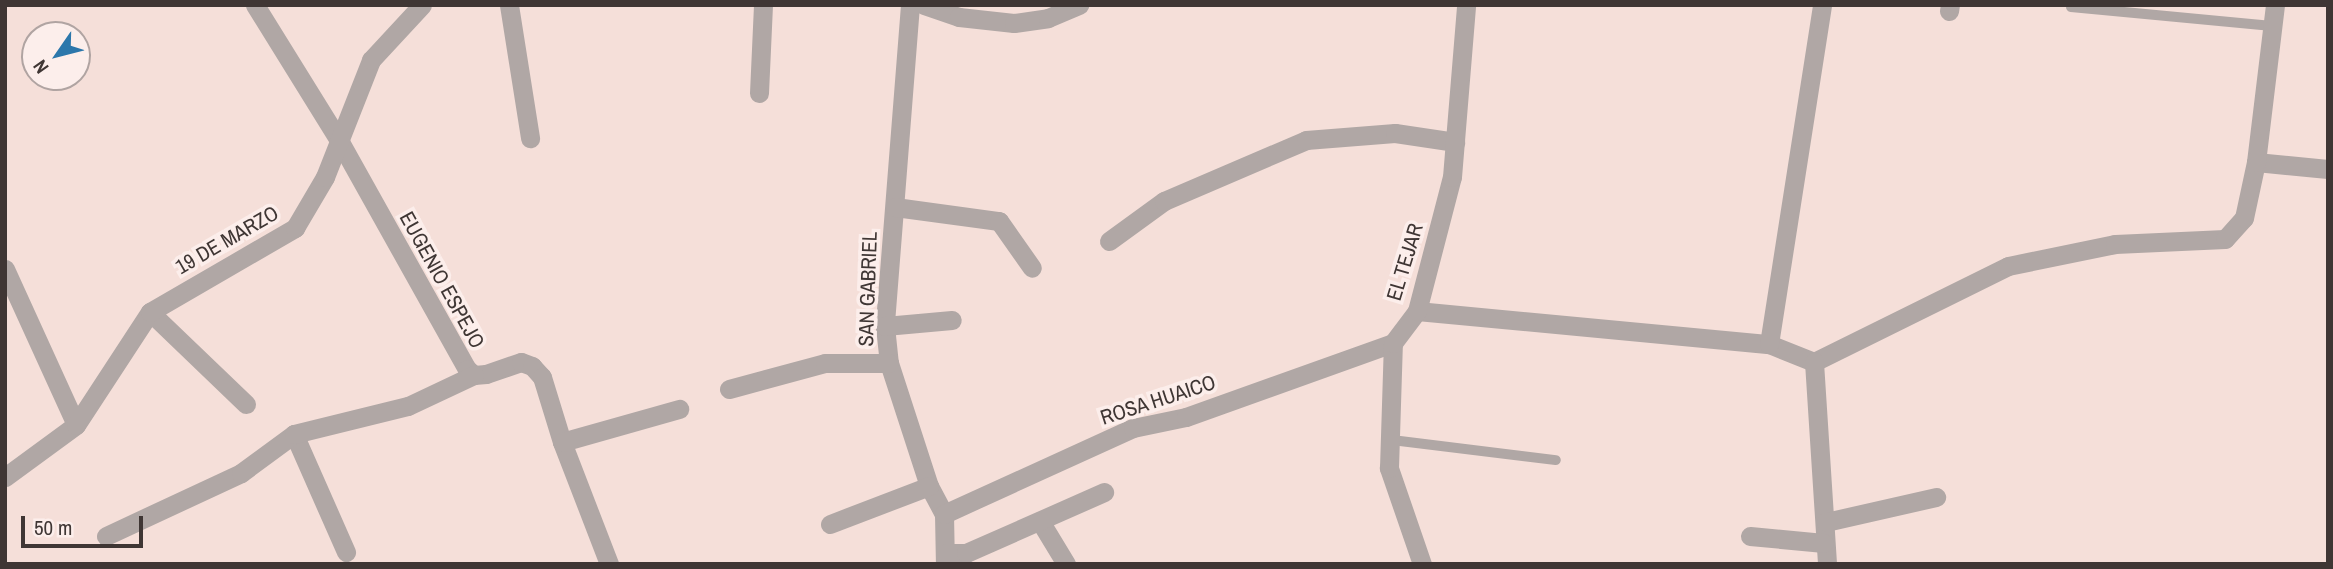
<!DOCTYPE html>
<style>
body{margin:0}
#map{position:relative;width:2333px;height:569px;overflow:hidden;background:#f5dfd9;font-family:"Archivo Narrow",sans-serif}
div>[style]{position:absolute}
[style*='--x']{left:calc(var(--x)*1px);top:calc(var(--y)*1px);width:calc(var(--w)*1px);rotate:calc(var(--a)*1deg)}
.lane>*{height:10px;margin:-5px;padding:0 5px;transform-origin:5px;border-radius:5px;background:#b0a7a5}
.street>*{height:19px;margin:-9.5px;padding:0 9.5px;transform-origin:9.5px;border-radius:9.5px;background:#b0a7a5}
span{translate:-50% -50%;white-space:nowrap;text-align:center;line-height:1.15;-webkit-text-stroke:7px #fceeeb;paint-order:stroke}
.street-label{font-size:21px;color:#3f3634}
.frame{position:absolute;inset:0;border:7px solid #3f3634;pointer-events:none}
.north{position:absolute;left:21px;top:21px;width:70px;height:70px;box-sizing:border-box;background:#fceeeb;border:2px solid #b0a4a2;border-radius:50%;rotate:235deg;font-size:19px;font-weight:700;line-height:28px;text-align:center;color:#3f3634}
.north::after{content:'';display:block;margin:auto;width:24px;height:32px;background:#2c77ab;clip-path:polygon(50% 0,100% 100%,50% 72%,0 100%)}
.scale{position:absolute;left:21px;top:516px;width:122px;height:32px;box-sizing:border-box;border:4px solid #3f3634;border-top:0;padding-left:9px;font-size:21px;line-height:24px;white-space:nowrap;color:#3f3634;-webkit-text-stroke:5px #fceeeb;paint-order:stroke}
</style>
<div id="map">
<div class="lane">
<i style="--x:2071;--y:7;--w:202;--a:5.4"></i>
<i style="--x:1392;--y:440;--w:165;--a:7"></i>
</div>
<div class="street">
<i style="--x:255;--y:5;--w:161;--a:58.2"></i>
<i style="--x:340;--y:142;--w:260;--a:60.8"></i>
<i style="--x:467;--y:369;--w:9;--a:41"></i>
<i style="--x:474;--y:375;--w:12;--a:-5"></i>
<i style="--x:486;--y:374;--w:37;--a:-19"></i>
<i style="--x:521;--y:362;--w:12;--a:20"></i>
<i style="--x:532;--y:366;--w:15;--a:48"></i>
<i style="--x:542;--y:377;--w:68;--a:72.9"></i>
<i style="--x:562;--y:442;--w:131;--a:68.9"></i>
<i style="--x:509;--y:5;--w:135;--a:81"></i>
<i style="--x:910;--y:5;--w:322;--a:94.5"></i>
<i style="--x:885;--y:326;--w:37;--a:84"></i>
<i style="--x:889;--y:363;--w:129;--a:72"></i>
<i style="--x:929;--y:486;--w:32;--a:62"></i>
<i style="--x:944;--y:514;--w:50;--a:88.9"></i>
<i style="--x:924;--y:5;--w:37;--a:19"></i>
<i style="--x:959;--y:17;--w:55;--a:6.2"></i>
<i style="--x:1014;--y:23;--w:34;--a:-8"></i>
<i style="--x:1048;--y:18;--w:34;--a:-23"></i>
<i style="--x:1949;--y:11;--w:6;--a:-81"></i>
<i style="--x:759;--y:93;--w:88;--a:-87.4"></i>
<i style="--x:2256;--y:162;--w:72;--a:5.6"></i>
<i style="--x:895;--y:207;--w:105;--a:7.7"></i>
<i style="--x:999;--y:221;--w:57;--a:54.9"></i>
<i style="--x:1109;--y:241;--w:68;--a:-36"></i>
<i style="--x:1164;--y:201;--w:155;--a:-23.2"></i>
<i style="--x:1306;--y:140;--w:89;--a:-4.5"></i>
<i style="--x:1395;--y:133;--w:61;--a:8.5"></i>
<i style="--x:5;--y:269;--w:171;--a:65.5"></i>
<i style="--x:1417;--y:311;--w:354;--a:5.4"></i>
<i style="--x:1769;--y:344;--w:48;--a:21.8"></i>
<i style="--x:1814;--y:362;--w:216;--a:-26.3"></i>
<i style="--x:2008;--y:266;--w:109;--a:-11.6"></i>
<i style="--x:2115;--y:244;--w:110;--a:-2.6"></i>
<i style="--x:2225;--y:239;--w:28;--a:-48"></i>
<i style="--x:2244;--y:218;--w:57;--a:-77.9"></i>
<i style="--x:2256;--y:162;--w:158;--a:-83.1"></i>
<i style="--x:150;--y:312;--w:133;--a:43.8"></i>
<i style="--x:885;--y:326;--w:67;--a:-5.1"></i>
<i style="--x:1769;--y:344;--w:343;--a:-81.1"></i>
<i style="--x:1814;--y:362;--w:202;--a:86.3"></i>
<i style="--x:729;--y:389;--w:99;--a:-15.2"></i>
<i style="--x:825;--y:363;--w:64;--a:0"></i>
<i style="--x:294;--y:434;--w:129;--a:66.2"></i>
<i style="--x:562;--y:442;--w:122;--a:-15.8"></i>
<i style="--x:5;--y:477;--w:88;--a:-36.2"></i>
<i style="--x:76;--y:425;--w:135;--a:-56.8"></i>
<i style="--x:150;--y:312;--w:168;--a:-30.1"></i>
<i style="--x:295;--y:228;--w:59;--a:-59.5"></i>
<i style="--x:325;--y:177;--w:126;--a:-68.5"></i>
<i style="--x:371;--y:60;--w:75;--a:-47.2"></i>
<i style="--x:944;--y:514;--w:208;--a:-24.5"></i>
<i style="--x:1133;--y:428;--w:54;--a:-11.7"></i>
<i style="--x:1186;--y:417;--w:220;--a:-19.7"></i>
<i style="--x:1040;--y:521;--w:50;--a:58.8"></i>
<i style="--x:1826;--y:522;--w:113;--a:-12.8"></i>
<i style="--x:830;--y:524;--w:106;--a:-21"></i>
<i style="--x:106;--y:536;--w:149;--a:-25"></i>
<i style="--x:241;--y:473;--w:66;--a:-36.3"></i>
<i style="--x:294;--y:434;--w:117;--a:-13.8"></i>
<i style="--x:408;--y:406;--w:73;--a:-25.2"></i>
<i style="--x:1750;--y:536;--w:74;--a:5.4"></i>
<i style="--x:947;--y:553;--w:19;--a:0"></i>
<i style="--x:966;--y:553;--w:151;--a:-23.8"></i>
<i style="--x:1422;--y:564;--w:102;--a:-109"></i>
<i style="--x:1389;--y:468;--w:125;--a:-88.2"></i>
<i style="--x:1393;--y:343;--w:40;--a:-53"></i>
<i style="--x:1417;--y:311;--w:138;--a:-75.4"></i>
<i style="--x:1452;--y:177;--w:173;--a:-85.3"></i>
</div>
<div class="street-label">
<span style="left:227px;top:240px;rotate:-30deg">19 DE MARZO</span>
<span style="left:1405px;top:262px;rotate:-73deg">EL TEJAR</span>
<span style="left:442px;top:280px;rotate:61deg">EUGENIO ESPEJO</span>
<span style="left:868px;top:289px;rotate:-88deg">SAN GABRIEL</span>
<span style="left:1158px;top:400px;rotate:-18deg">ROSA HUAICO</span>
</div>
<div class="frame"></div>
<div class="north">N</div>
<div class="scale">50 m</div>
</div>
